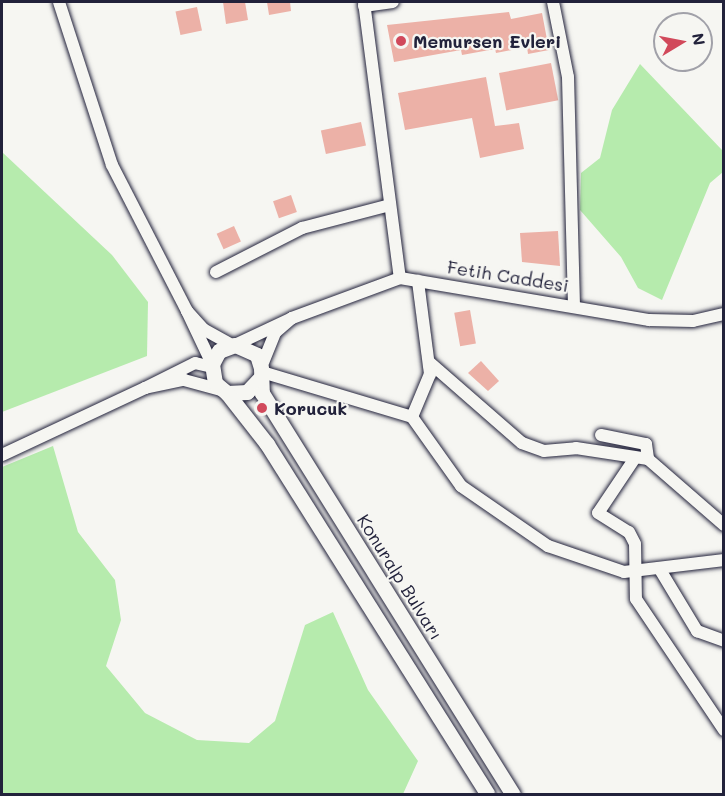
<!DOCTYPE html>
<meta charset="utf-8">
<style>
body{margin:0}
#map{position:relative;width:725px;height:796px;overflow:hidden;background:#f6f6f2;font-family:Mali,sans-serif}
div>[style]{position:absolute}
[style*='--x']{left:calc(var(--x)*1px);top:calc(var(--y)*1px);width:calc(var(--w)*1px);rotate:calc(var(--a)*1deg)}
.green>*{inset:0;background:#b6ebad}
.building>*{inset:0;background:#ecb1a7;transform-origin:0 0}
.roads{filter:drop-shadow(0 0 2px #22223b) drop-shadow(0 0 2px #22223b)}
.minor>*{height:12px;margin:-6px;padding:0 6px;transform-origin:6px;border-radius:6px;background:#f6f6f2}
.major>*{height:15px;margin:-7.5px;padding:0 7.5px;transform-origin:7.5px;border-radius:7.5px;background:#f6f6f2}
.dots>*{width:16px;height:16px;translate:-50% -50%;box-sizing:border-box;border:3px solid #f6f6f2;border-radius:50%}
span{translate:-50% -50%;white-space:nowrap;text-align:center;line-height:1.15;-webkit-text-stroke:4.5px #f6f6f2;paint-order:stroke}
.poi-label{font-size:18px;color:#22223b;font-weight:700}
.left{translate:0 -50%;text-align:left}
.street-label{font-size:18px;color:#22223b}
.frame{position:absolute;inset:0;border:3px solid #22223b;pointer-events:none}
.north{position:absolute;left:653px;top:12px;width:60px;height:60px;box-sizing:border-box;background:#f6f6f2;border:2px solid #a1a1a9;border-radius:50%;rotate:80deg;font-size:16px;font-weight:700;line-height:24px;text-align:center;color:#22223b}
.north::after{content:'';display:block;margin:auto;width:21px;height:27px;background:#d1495b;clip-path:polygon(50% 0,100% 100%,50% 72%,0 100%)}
</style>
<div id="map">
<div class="green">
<i style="clip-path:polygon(640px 64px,722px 150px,723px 172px,710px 183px,662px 300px,638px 288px,621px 257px,580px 210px,581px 173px,600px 158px,612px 110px)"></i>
<i style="clip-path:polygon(2px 152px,112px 255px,148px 302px,147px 356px,2px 412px)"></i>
<i style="clip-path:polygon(53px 446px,78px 532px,115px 580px,121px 620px,106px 666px,145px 713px,197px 740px,249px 743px,275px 721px,305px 625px,333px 612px,368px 690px,418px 761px,403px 794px,2px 794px,2px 467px)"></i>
</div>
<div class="building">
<i style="clip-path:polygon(223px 2px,245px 2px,248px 20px,226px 24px)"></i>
<i style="clip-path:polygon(267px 2px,290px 2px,291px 11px,269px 15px)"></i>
<i style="left:197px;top:7px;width:24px;height:22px;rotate:78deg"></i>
<i style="clip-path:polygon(509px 12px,511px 19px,542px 13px,549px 50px,528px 54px,527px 47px,496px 53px,495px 49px,462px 55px,461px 50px,394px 62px,387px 25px)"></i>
<i style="left:551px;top:63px;width:38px;height:53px;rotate:79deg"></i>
<i style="clip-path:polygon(486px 77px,495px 126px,519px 123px,524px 149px,480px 158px,472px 118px,405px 130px,398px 93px)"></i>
<i style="left:361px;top:122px;width:24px;height:41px;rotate:78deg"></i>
<i style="left:291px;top:195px;width:18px;height:19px;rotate:71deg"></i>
<i style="left:234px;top:226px;width:17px;height:19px;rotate:66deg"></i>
<i style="clip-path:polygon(558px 231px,560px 266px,522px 262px,520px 233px)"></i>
<i style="left:470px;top:310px;width:34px;height:16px;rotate:80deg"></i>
<i style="clip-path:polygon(481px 361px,499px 381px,488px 391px,468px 373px)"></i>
</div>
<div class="roads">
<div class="minor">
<i style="--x:59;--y:2;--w:171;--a:72"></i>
<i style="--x:112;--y:165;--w:164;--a:62.8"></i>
<i style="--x:364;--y:2;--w:278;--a:82.6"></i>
<i style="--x:553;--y:2;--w:76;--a:78.7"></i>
<i style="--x:568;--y:77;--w:228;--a:88.5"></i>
<i style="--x:364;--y:6;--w:29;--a:-8"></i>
<i style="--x:216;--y:272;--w:97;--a:-27.1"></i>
<i style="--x:302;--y:228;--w:91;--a:-14.6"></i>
<i style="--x:292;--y:318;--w:115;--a:-20.3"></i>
<i style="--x:400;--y:278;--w:253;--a:9.6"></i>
<i style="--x:649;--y:320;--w:44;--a:1.3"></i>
<i style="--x:693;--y:321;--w:32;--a:-13"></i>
<i style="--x:235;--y:345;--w:63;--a:-25.3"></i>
<i style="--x:292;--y:318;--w:23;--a:139"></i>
<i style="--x:275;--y:333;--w:38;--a:112"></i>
<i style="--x:429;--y:362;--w:123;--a:41.1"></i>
<i style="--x:522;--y:443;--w:23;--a:20"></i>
<i style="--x:544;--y:451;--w:32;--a:-5"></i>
<i style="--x:576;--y:448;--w:73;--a:8.7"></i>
<i style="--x:648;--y:459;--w:101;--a:41"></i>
<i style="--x:212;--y:364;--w:59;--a:-115.3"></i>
<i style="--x:187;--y:311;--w:24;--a:48"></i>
<i style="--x:203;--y:329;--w:33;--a:29"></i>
<i style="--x:212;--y:367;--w:17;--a:-167"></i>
<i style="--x:195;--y:363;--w:56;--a:153.4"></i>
<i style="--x:145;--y:388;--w:40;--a:-12"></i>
<i style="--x:184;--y:380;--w:38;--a:15"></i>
<i style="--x:262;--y:372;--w:157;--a:16.7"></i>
<i style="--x:412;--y:417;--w:85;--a:54.6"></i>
<i style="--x:461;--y:486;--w:106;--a:34.6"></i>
<i style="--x:548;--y:546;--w:80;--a:18.9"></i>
<i style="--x:624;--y:572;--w:101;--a:-6.8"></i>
<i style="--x:412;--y:417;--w:47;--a:-67.3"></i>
<i style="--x:430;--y:374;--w:94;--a:-97.4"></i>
<i style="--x:601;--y:435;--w:46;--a:11.3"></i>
<i style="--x:646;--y:444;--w:15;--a:82"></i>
<i style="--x:2;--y:455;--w:158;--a:-25.1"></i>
<i style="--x:635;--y:458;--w:66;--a:123.9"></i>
<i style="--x:598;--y:513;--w:36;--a:32"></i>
<i style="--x:629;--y:532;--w:13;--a:63"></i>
<i style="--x:635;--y:544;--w:55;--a:89"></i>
<i style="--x:636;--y:599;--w:158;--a:56.1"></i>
<i style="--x:659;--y:568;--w:74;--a:58.9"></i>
<i style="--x:697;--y:631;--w:29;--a:20"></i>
</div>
<div class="major">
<i style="--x:260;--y:378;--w:19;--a:133"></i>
<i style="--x:247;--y:392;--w:20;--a:177"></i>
<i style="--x:227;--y:393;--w:16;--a:-140"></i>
<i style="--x:215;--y:383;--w:19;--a:-99"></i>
<i style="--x:212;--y:364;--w:15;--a:-62"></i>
<i style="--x:219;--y:351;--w:17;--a:-21"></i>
<i style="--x:235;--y:345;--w:24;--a:24"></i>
<i style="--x:257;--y:355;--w:14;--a:73"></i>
<i style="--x:261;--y:368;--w:25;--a:88"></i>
<i style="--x:262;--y:393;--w:473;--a:58"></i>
<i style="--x:227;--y:393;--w:65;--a:51.9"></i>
<i style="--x:267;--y:444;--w:413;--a:57.8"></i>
</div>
</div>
<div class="dots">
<i style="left:401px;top:41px;background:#d1495b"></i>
<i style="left:262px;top:408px;background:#d1495b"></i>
</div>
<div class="poi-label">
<span class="left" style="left:413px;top:41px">Memursen Evleri</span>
<span class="left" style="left:274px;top:408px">Korucuk</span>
</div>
<div class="street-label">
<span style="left:508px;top:276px;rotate:9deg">Fetih Caddesi</span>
<span style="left:400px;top:577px;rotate:58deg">Konuralp Bulvarı</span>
</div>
<div class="frame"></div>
<div class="north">N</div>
</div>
